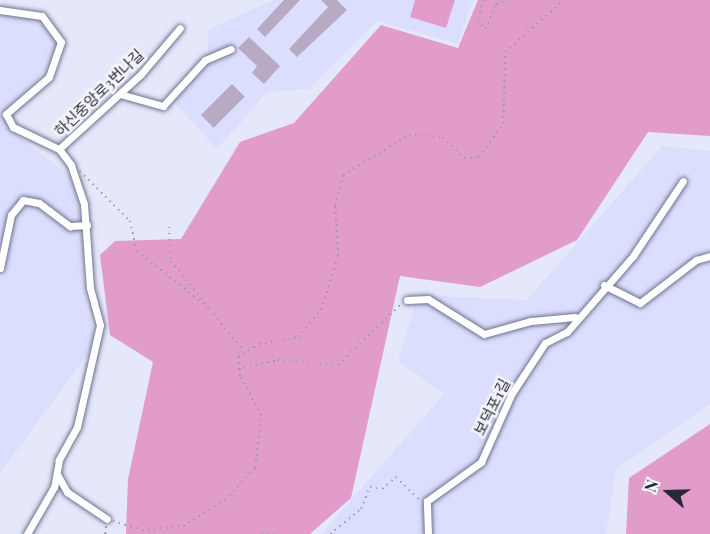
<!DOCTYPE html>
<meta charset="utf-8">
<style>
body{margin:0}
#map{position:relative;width:710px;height:534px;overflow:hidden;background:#e5e7fa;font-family:"Playfair Display","Noto Sans KR",serif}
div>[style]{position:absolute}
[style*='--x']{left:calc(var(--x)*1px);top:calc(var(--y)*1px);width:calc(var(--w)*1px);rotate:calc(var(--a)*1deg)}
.built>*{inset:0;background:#dbdefd}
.green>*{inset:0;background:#e29ccc}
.building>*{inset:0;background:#b8a9c4;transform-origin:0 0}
.path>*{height:1.5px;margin-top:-0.75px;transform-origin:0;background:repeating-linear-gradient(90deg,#9a9cac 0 1.5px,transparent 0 6px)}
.roads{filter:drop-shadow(0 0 2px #70738e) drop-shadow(0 0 2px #70738e)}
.minor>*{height:7px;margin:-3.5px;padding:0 3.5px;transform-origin:3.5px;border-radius:3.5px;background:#fff}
span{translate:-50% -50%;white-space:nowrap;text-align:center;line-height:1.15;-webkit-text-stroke:5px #f4f5fb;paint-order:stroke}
.street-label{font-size:15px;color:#282934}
.north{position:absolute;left:638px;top:462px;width:60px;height:60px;-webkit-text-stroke:4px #f4f5fb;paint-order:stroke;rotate:290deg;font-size:16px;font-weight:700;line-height:24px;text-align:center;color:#282934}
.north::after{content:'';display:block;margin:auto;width:21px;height:27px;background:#282934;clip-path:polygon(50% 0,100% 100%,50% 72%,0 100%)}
</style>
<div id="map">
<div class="built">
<i style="clip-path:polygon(273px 0,473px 0,458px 44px,377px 21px,309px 89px,267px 92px,217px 149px,174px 102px,208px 54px,208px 30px)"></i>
<i style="clip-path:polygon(0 12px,38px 18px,57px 44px,51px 65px,1px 115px,11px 131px,70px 176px,79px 200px,87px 308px,96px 343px,0 473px)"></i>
<i style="clip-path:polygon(662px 146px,710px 151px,710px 404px,616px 469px,606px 534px,321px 534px,444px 394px,398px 361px,418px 295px,527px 300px)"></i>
</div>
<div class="green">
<i style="clip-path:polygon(415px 0,455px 0,446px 28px,410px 17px)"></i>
<i style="clip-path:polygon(478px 0,710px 0,710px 136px,648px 132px,577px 240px,480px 287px,400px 276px,351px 498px,310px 534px,126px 534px,128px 479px,153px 362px,110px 335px,100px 255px,115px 241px,181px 239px,240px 142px,294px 123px,381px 25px,458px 48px)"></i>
<i style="clip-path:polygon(710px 424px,710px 534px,626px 534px,629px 478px)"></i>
</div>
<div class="building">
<i style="clip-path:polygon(284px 0,300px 0,265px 37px,257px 29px)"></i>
<i style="clip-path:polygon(321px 0,337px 0,347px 10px,297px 57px,289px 49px,328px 7px)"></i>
<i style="clip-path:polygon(249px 37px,280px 66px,264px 84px,252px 73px,257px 66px,238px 48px)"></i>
<i style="left:232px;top:84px;width:18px;height:44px;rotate:45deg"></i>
</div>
<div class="path">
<i style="--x:484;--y:0;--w:21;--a:107"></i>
<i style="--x:478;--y:20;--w:11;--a:52"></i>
<i style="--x:485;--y:29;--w:27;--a:-66"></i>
<i style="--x:496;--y:4;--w:11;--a:-22"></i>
<i style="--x:80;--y:171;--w:71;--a:45"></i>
<i style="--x:130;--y:221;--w:31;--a:77"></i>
<i style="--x:137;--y:251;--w:92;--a:38.4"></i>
<i style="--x:169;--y:227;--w:34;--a:87"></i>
<i style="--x:171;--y:261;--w:57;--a:50.7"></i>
<i style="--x:210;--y:309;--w:51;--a:51.3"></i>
<i style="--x:238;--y:369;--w:41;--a:-12.7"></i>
<i style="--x:278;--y:360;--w:60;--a:4.8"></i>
<i style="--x:338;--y:365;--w:88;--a:-44.1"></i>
<i style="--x:113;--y:521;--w:30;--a:17"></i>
<i style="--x:142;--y:530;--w:41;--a:-5.6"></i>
<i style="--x:183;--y:526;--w:49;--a:-31.8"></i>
<i style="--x:225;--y:500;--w:44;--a:-46.8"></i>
<i style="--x:255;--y:468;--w:52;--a:-83.4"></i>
<i style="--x:261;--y:416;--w:45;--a:-117.7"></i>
<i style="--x:240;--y:376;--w:19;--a:-96"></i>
<i style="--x:238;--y:357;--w:25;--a:-32"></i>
<i style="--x:259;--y:344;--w:40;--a:-10"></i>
<i style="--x:298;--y:337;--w:35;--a:-50"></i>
<i style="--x:321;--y:310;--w:57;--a:-72.5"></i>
<i style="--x:338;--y:256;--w:50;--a:-93.4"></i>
<i style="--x:335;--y:206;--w:32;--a:-76"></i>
<i style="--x:343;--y:175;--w:77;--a:-31.2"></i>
<i style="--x:409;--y:135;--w:34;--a:3"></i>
<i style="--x:443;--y:137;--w:30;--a:45"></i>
<i style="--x:464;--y:158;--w:15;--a:-4"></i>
<i style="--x:479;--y:157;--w:41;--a:-54"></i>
<i style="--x:503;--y:124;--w:72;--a:-88.4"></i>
<i style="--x:505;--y:52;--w:79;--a:-41.4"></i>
<i style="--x:105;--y:534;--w:8;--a:-83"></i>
<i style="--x:262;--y:534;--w:15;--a:0"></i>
<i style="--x:330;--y:534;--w:40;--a:-39"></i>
<i style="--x:361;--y:509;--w:24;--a:-68"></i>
<i style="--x:370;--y:487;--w:12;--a:9"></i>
<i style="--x:382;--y:489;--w:18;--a:-41"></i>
<i style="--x:396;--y:477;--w:32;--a:44"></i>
</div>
<div class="roads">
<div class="minor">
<i style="--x:0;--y:10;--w:42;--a:8.1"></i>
<i style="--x:42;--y:16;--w:32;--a:54"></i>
<i style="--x:61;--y:42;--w:37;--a:109"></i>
<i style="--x:49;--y:77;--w:57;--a:139.3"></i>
<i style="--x:6;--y:114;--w:15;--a:62"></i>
<i style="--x:13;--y:127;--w:51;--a:25.6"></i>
<i style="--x:59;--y:149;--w:20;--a:53"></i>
<i style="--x:71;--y:165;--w:41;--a:71.6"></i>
<i style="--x:84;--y:204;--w:84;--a:85.9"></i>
<i style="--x:90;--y:288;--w:38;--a:75"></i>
<i style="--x:100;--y:325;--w:105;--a:102.7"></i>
<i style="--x:77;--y:427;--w:38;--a:119"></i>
<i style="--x:59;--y:460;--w:27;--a:100"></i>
<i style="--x:54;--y:487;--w:54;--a:119.9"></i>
<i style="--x:120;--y:94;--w:45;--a:15.6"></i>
<i style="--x:163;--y:106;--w:62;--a:-47.6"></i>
<i style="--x:205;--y:60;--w:28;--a:-23"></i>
<i style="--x:59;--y:149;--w:111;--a:-42.4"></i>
<i style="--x:141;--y:74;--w:60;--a:-49.7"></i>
<i style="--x:0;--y:268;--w:54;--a:-78.3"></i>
<i style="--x:11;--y:215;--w:19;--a:-51"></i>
<i style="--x:23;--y:200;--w:16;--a:11"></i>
<i style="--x:39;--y:203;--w:39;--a:37"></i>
<i style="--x:70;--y:226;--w:17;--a:-3"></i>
<i style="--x:604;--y:285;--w:40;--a:26.6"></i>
<i style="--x:640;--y:303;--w:71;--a:-37.5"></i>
<i style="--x:696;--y:260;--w:15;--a:-16"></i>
<i style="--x:407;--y:300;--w:21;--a:-3"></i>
<i style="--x:428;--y:299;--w:66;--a:32"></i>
<i style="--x:484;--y:334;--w:49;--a:-15.5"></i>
<i style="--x:531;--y:321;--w:44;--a:-5.2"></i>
<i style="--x:57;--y:474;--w:21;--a:61"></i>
<i style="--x:67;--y:492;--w:48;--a:34"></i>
<i style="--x:428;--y:534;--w:33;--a:-92"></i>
<i style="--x:427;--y:501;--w:67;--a:-35.8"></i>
<i style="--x:481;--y:462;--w:76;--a:-65.8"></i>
<i style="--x:512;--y:393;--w:60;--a:-56.6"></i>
<i style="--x:545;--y:343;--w:25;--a:-27"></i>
<i style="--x:567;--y:332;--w:101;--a:-49"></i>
<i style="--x:633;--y:256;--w:90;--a:-56.3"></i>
</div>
</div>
<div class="street-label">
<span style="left:99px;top:93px;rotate:-44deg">하신중앙로3번나길</span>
<span style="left:492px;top:407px;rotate:-63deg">보덕포1길</span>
</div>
<div class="north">N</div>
</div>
